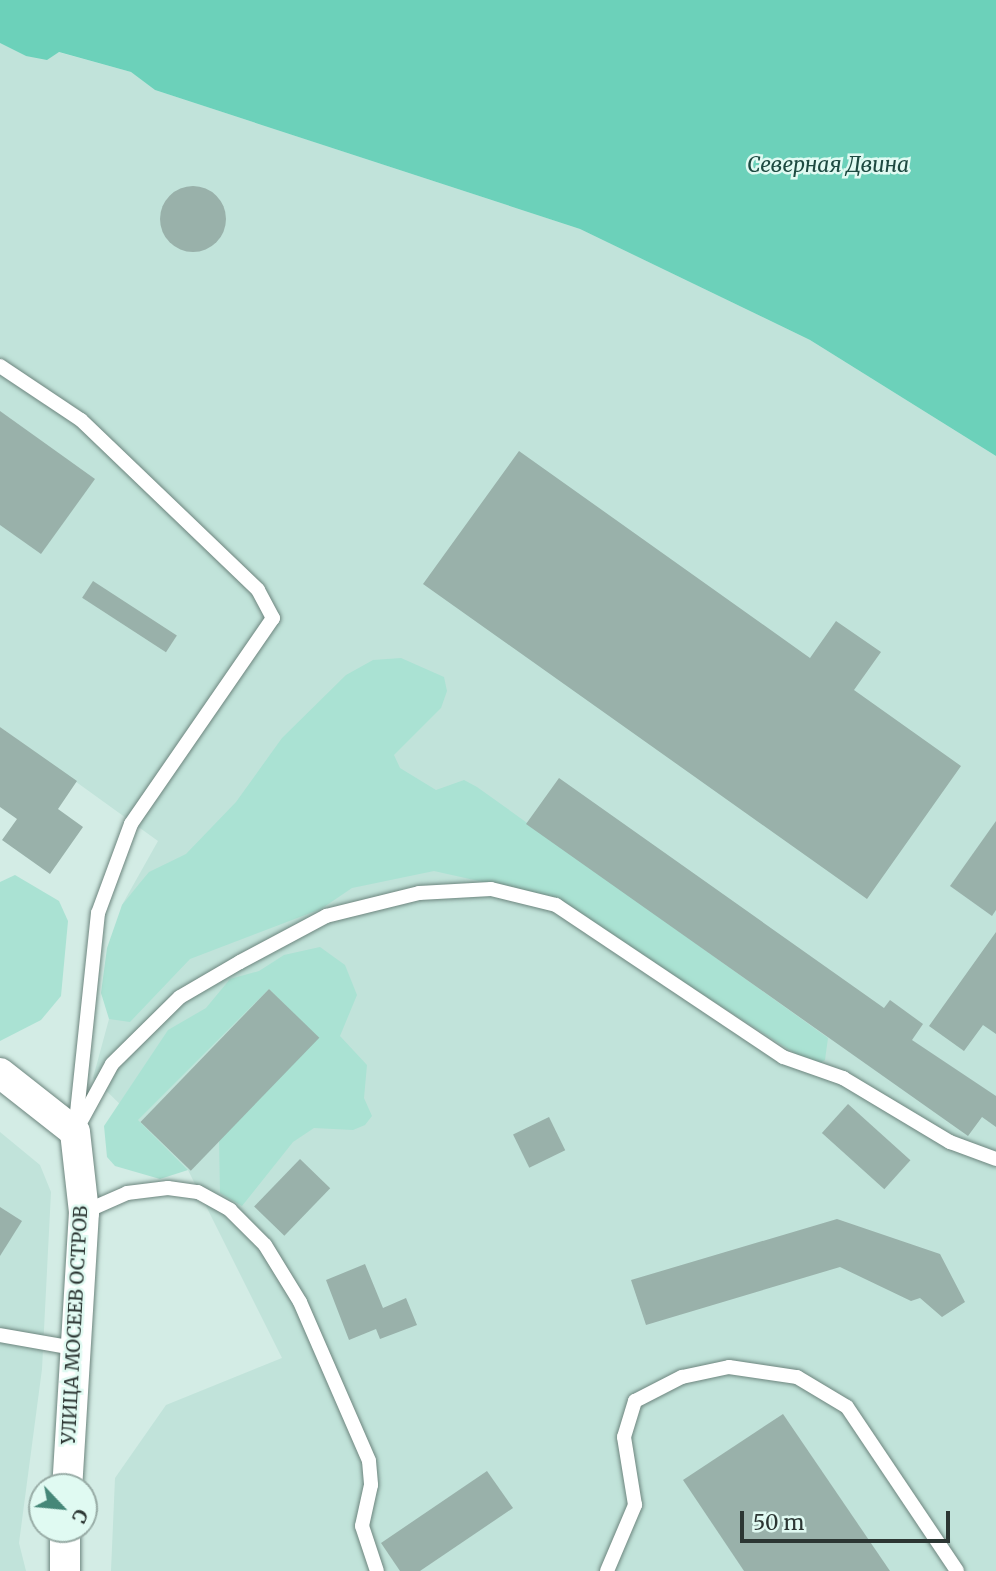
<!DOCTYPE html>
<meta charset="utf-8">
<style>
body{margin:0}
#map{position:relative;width:996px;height:1571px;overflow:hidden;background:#d3ece5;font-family:Merriweather,serif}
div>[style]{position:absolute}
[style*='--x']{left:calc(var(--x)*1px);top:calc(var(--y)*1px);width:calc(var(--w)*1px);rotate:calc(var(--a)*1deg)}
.built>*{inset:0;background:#c1e3da}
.green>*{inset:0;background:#aae2d3}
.water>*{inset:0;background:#6cd1ba}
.building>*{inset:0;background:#99b1aa;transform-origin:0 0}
.round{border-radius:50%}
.roads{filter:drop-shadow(0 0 2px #6d857e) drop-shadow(0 0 2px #6d857e)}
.service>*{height:14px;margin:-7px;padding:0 7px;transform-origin:7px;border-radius:7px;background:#fff}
.minor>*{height:30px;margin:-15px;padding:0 15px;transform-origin:15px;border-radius:15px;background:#fff}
span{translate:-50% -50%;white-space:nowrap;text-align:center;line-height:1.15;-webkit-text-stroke:5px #e0faf2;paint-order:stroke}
.street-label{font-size:19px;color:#2c3633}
.water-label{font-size:21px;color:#1d4a41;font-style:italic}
.north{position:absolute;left:28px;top:1473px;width:70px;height:70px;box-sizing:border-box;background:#e0faf2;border:2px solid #98aca6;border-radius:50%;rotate:116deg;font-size:19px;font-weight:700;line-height:28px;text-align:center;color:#2c3633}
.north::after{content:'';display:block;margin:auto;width:24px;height:32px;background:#458778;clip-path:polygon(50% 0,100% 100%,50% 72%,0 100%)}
.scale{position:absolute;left:740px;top:1511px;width:210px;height:32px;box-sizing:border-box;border:4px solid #2c3633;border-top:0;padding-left:9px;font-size:21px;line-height:24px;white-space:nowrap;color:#2c3633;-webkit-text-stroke:5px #e0faf2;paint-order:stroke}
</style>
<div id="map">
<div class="built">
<i style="clip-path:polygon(0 43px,26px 56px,58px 52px,131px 72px,155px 90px,580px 229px,810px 340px,996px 456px,996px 1571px,111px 1571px,115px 1478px,166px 1405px,282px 1358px,188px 1170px,93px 1078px,109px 1019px,122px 905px,158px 841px,0 727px)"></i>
<i style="clip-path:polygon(0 1132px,40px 1165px,51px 1192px,42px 1369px,19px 1543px,26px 1571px,0 1571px)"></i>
</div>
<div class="green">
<i style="clip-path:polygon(401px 658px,444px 677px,447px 691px,441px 708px,394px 755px,400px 768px,436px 790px,464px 780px,477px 787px,828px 1038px,825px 1060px,815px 1066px,550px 897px,434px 871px,352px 888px,321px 909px,190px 959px,130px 1022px,109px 1019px,101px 993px,107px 948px,122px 905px,139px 884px,149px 872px,186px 854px,236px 802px,282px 738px,346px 675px,373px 660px)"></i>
<i style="clip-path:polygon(15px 875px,59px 901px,68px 921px,61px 996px,41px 1020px,0 1041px,0 882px)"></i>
<i style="clip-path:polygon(320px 947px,345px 965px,357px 995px,340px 1036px,367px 1065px,364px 1098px,372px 1116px,365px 1125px,353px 1130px,314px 1128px,293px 1142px,242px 1206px,220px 1193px,219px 1139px,318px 1038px,269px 989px,138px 1120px,188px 1170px,160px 1179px,115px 1166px,107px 1157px,104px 1126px,168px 1030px,206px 1008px,230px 979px,259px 971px,284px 955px)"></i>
</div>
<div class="water">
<i style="clip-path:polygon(0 0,996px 0,996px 456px,810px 340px,580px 229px,155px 90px,131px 72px,59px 52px,47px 60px,26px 56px,0 43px)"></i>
</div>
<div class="building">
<i class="round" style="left:160px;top:186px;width:66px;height:66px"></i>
<i style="clip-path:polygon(0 411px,95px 479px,41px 554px,0 525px)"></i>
<i style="clip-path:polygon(519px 451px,810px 658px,836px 621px,881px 652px,854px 690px,961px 766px,867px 899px,423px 584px)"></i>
<i style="left:93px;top:581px;width:100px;height:20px;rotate:33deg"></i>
<i style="clip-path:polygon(0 727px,77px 781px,58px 809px,83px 827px,50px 874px,2px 840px,17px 819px,0 807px)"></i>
<i style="clip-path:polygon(559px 778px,884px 1008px,890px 1000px,923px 1024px,912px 1040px,996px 1096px,996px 1127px,982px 1117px,968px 1136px,526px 824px)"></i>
<i style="clip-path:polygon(996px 821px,996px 910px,992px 916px,950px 886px)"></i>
<i style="clip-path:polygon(996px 932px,996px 1034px,983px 1025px,964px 1051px,929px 1026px)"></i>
<i style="left:269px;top:989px;width:70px;height:185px;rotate:44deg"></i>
<i style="left:848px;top:1104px;width:84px;height:39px;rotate:42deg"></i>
<i style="left:549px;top:1117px;width:37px;height:40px;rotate:64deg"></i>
<i style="left:300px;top:1159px;width:42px;height:66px;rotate:44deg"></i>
<i style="clip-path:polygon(0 1207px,22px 1221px,0 1256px)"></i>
<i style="clip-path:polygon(837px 1219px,940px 1254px,965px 1302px,942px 1317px,920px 1298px,911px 1301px,840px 1267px,646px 1325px,631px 1280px)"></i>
<i style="clip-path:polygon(365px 1264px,383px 1308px,406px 1298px,417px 1325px,380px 1339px,376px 1329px,349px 1340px,326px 1280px)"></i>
<i style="clip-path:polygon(783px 1414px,890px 1571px,744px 1571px,683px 1480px)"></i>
<i style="clip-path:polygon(487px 1471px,513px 1508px,420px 1571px,400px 1571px,381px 1543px)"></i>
</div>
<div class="roads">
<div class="service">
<i style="--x:0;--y:366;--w:97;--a:33.7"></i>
<i style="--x:81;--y:420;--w:245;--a:43.8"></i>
<i style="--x:258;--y:590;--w:32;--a:62"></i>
<i style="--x:273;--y:618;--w:250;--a:124.6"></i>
<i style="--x:131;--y:824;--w:95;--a:110.3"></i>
<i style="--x:98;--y:913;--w:212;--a:96"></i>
<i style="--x:75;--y:1132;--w:77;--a:-61.4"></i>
<i style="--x:112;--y:1064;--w:95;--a:-44.6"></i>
<i style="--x:180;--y:997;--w:69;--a:-30.3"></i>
<i style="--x:240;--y:962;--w:98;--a:-28.1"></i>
<i style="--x:326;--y:916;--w:96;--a:-13.9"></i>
<i style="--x:419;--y:893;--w:72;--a:-3.2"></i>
<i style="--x:491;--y:889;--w:67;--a:13.8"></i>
<i style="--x:556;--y:905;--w:273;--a:33.8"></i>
<i style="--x:783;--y:1057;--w:64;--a:19.3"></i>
<i style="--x:843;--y:1078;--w:125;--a:30.9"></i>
<i style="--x:950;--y:1142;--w:49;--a:20.3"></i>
<i style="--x:84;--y:1212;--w:47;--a:-23.8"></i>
<i style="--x:127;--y:1193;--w:41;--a:-7"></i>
<i style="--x:168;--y:1188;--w:30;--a:8"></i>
<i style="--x:198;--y:1192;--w:37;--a:29"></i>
<i style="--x:230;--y:1210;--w:49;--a:45"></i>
<i style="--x:265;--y:1245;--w:67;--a:58.4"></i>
<i style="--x:300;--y:1302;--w:173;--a:66.5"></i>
<i style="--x:369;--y:1461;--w:24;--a:85"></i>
<i style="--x:371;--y:1485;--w:42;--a:102.4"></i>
<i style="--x:362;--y:1526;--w:47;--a:71.6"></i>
<i style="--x:0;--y:1335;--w:75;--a:10"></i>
<i style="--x:607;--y:1571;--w:72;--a:-67"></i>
<i style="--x:635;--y:1505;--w:69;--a:-99.2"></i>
<i style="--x:624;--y:1437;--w:38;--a:-73"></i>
<i style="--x:635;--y:1401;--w:53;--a:-27.1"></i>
<i style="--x:682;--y:1377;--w:48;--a:-12"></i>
<i style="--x:729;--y:1367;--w:69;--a:8.4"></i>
<i style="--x:797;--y:1377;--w:58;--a:31"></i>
<i style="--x:847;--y:1407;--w:197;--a:56.1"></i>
</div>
<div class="minor">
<i style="--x:0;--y:1073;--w:95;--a:38.2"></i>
<i style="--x:75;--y:1132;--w:81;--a:83.6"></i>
<i style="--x:84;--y:1212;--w:276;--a:93.5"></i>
<i style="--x:65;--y:1529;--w:42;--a:90"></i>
</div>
</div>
<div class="street-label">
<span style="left:75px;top:1325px;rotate:-87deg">УЛИЦА МОСЕЕВ ОСТРОВ</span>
</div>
<div class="water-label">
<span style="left:828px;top:165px">Северная Двина</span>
</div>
<div class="north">С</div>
<div class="scale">50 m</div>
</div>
